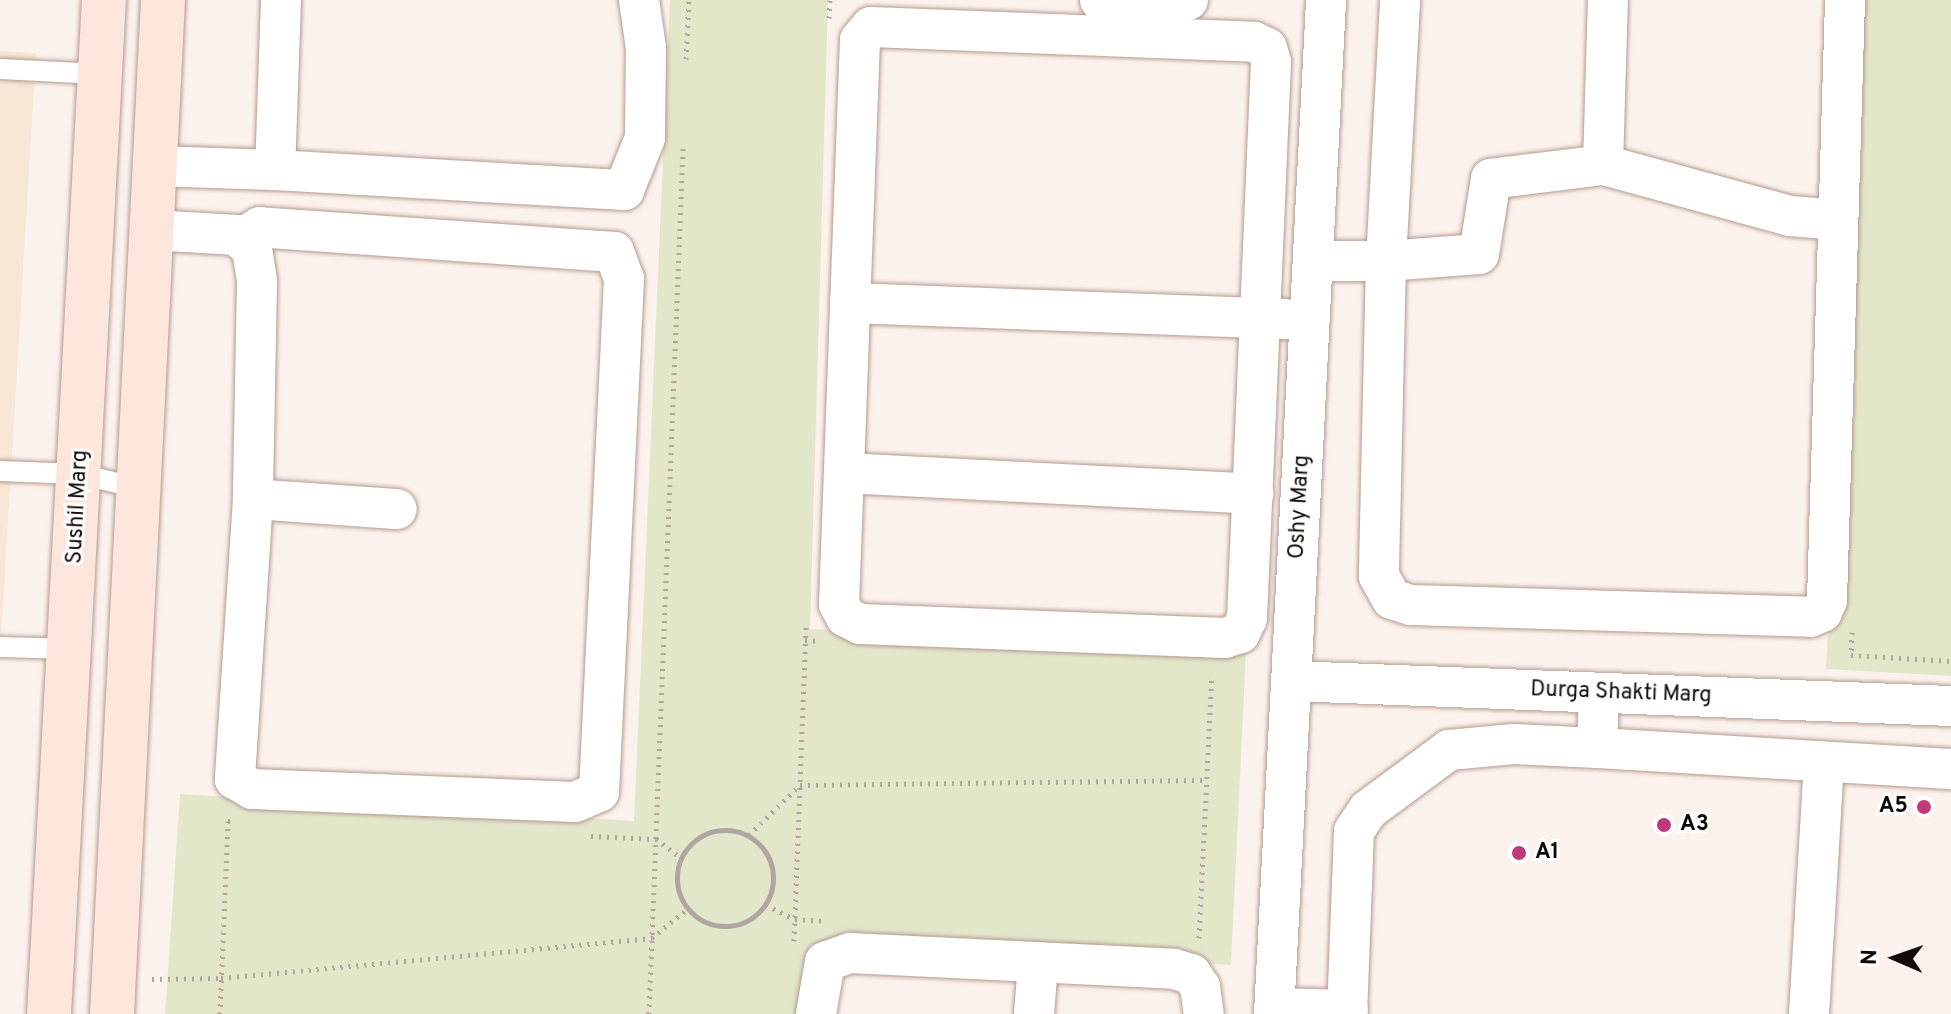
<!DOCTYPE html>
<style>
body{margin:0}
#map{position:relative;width:1951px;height:1014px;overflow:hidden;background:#fcf2ed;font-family:Overpass,sans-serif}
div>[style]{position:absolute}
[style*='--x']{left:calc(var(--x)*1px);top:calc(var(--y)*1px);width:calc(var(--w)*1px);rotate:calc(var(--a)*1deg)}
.commercial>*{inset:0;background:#f8e7d5}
.green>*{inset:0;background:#e3e7ca}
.path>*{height:5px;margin-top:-2.5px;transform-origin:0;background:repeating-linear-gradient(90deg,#afa6a1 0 2px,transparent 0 8px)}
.path>.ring{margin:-2.5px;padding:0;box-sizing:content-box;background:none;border:5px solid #afa6a1;border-radius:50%}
.roads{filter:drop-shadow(0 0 2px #b39b91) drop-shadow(0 0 2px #b39b91)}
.lane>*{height:20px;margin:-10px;padding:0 10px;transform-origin:10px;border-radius:10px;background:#fff}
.street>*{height:40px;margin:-20px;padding:0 20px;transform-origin:20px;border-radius:20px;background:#fff}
.secondary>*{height:44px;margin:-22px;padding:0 22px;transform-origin:22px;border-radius:22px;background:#fce6dc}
.dots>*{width:22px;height:22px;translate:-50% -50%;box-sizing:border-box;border:4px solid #fff;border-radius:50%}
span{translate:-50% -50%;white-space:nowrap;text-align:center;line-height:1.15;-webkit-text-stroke:6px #fff;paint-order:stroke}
.street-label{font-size:22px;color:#110906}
.poi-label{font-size:22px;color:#110906;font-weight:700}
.right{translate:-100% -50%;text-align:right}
.left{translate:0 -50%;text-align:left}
.north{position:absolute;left:1855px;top:918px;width:80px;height:80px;-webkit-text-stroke:6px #fff;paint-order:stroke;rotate:272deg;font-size:22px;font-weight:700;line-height:32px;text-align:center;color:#110906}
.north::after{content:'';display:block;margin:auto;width:28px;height:36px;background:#110906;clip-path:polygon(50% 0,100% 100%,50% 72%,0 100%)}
</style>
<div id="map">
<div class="commercial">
<i style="clip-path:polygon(0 51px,36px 53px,0 655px)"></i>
</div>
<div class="green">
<i style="clip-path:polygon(670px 0,828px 0,810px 629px,1246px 651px,1231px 965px,810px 944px,806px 1014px,165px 1014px,180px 794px,634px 821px)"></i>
<i style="clip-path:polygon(1860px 0,1951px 0,1951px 676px,1826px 669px)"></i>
</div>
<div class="path">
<i style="--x:829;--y:18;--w:18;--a:-87"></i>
<i style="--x:686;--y:59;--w:59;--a:-87.1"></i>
<i style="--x:1852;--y:632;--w:23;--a:92"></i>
<i style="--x:1851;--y:655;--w:100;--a:3.4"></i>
<i style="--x:805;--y:640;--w:13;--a:4"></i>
<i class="ring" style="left:677px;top:830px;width:91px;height:91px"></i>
<i style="--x:749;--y:835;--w:71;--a:-44.4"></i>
<i style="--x:800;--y:785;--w:407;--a:-0.7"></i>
<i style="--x:591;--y:836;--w:65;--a:2.6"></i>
<i style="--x:656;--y:839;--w:30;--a:37"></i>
<i style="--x:766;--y:905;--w:32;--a:26"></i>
<i style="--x:795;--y:919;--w:30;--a:4"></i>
<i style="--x:1199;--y:938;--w:264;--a:-87.2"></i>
<i style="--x:794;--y:941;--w:318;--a:-87.8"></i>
<i style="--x:152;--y:979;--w:69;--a:-0.8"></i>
<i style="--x:221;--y:978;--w:433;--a:-5.3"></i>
<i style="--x:652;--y:938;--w:45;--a:-39.6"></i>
<i style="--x:220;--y:1014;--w:193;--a:-87.6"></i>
<i style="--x:228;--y:821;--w:6;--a:0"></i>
<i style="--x:649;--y:1014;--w:866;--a:-87.75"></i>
</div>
<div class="roads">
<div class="lane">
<i style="--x:0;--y:69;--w:100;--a:2.9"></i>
<i style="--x:0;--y:471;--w:79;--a:2.2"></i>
<i style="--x:79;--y:474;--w:61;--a:13.3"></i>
<i style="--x:0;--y:647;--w:72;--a:1.6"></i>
</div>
<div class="street">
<i style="--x:281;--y:0;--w:170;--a:92"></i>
<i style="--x:275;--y:170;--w:350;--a:3.3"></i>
<i style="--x:624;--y:190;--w:56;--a:-68"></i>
<i style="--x:645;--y:138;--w:90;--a:-89.4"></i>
<i style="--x:646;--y:48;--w:49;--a:-98.3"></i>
<i style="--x:1100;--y:0;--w:88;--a:0"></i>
<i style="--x:871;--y:27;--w:383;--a:2.2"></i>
<i style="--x:1254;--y:42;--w:14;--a:25"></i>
<i style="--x:1267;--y:48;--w:15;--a:74"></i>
<i style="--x:1271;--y:62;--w:557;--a:92.47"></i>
<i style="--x:1247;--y:618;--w:17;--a:115"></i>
<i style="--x:1240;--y:633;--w:16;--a:162"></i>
<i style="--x:1225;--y:638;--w:365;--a:-177.8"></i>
<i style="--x:860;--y:624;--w:16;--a:-153"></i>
<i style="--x:846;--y:617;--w:15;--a:-118"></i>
<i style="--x:839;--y:604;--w:564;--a:-87.87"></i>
<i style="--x:860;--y:40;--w:17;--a:-50"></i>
<i style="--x:1603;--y:165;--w:165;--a:-88.3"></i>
<i style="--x:154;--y:166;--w:121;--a:1.9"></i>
<i style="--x:1838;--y:220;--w:48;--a:-175.2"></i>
<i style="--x:1790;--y:216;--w:194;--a:-164.7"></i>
<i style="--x:1603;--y:165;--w:113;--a:172.9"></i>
<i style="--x:1491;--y:179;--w:76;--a:99.1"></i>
<i style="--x:1479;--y:254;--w:93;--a:175.7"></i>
<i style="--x:1386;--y:261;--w:315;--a:91.3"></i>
<i style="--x:1379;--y:576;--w:26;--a:61"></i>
<i style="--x:1392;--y:599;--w:20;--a:18"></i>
<i style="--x:1411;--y:605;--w:399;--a:1.7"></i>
<i style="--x:1810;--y:617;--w:13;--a:-23"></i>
<i style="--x:1822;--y:612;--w:13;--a:-67"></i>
<i style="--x:1827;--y:600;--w:600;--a:-88.28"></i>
<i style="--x:151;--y:230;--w:86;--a:3.3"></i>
<i style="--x:237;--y:235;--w:6;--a:45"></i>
<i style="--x:241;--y:239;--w:15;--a:42"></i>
<i style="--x:252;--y:249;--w:33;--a:81"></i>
<i style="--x:257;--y:282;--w:217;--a:91.1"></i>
<i style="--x:253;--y:499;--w:281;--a:93.7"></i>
<i style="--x:235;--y:779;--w:20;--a:30"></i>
<i style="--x:252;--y:789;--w:323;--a:2.3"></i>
<i style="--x:575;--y:802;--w:26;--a:-23"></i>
<i style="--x:599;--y:792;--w:514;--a:-87.21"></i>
<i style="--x:624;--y:279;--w:29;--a:-110"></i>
<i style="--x:614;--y:252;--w:355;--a:-176"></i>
<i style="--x:260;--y:227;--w:22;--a:148"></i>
<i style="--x:1313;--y:261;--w:73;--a:0"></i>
<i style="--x:1386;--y:261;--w:261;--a:-86.9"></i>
<i style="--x:850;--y:303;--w:436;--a:2.1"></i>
<i style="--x:844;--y:473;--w:410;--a:2.9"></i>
<i style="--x:253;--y:499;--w:144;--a:4"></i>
<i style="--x:1291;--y:681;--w:660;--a:2.17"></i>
<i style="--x:1597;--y:748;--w:355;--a:3.4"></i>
<i style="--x:1274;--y:1008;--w:74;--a:1.5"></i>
<i style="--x:816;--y:1014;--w:53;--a:-80.2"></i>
<i style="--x:825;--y:962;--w:27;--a:-20"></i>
<i style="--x:850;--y:953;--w:324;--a:2.8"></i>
<i style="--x:1174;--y:969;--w:18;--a:16"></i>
<i style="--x:1191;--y:974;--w:16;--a:55"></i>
<i style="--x:1200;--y:987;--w:27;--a:82"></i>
<i style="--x:1034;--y:1014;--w:50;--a:-85.4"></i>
<i style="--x:1274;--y:1014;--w:1015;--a:-87.06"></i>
<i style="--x:1347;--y:1014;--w:183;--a:-87.8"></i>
<i style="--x:1354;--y:831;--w:25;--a:-56"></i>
<i style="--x:1368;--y:810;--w:101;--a:-36.5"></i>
<i style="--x:1449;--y:750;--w:65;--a:-5.3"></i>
<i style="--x:1514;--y:744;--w:83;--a:2.8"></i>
<i style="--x:1597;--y:748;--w:55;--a:-87.9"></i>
<i style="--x:1809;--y:1014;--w:249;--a:-86.6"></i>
</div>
<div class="secondary">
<i style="--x:49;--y:1014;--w:1015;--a:-86.9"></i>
<i style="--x:112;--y:1014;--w:1015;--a:-87.12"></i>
</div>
</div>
<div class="dots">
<i style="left:1924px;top:807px;background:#c03979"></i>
<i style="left:1664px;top:825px;background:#c03979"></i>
<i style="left:1519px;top:853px;background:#c03979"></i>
</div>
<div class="street-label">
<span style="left:78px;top:507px;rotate:-87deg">Sushil Marg</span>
<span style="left:1300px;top:507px;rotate:-87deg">Oshy Marg</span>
<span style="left:1621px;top:693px;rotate:2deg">Durga Shakti Marg</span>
</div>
<div class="poi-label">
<span class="right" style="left:1908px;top:807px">A5</span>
<span class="left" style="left:1680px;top:825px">A3</span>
<span class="left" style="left:1535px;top:853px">A1</span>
</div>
<div class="north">N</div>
</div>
